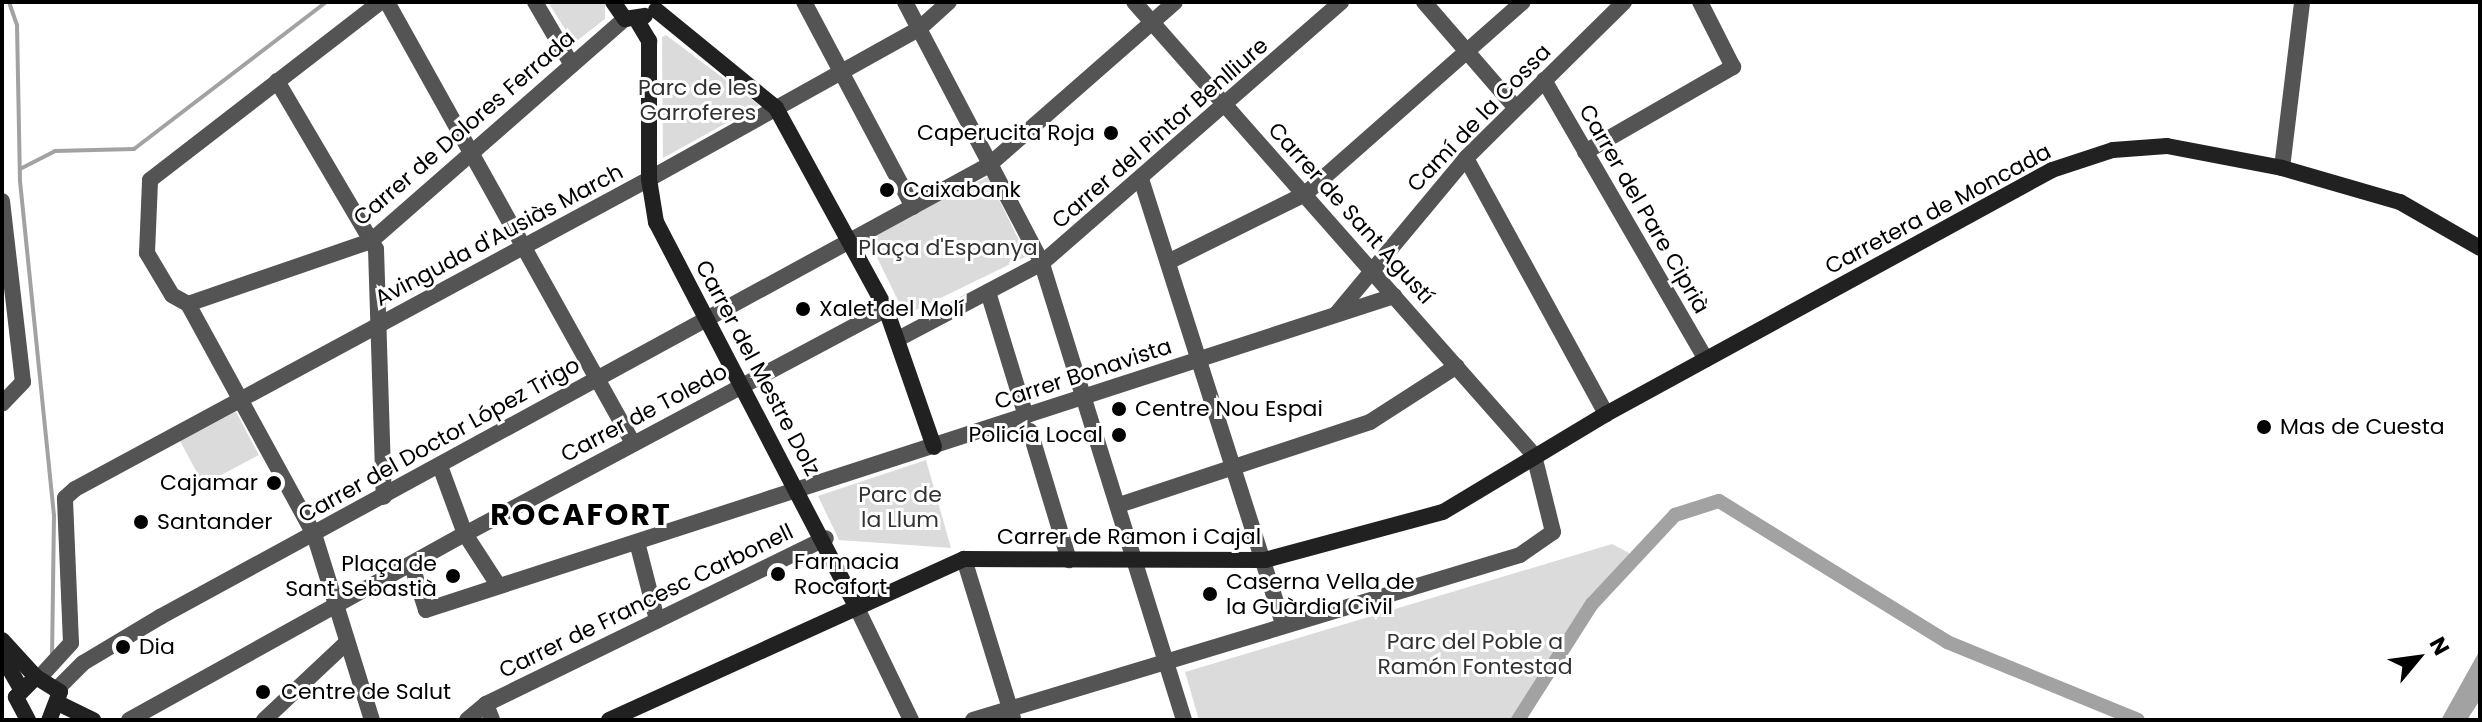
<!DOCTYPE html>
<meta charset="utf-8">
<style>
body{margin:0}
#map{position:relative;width:2482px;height:722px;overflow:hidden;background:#fff;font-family:Poppins,sans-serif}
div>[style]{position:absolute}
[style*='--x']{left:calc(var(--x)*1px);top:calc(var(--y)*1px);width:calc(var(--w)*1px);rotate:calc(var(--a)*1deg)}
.green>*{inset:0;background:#dbdbdb;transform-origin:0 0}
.water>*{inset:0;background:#a2a2a2}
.stream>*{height:4px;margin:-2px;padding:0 2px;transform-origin:2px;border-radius:2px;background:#a2a2a2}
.canal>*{height:14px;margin:-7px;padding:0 7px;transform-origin:7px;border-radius:7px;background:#a2a2a2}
.street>*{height:16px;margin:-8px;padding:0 8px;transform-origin:8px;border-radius:8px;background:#545454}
.secondary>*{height:16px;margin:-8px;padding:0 8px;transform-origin:8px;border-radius:8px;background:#212121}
.dots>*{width:22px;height:22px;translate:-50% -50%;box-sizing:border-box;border:4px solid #fff;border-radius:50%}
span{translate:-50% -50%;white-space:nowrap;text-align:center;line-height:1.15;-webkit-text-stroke:6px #fff;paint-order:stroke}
.park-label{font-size:22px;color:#323232}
.street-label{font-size:22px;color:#000}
.poi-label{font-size:22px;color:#000}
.right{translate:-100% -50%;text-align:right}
.left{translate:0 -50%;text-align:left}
.district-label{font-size:30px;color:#000;font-weight:700;letter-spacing:2px}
.frame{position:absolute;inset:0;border:4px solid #000;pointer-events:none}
.north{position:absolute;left:2378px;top:618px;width:80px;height:80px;-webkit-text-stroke:6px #fff;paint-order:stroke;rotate:61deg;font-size:22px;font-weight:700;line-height:32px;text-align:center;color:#000}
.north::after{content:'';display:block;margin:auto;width:28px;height:36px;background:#000;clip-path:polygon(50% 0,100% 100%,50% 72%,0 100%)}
</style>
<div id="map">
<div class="green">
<i style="clip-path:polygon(548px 2px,605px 2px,605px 19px,574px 43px)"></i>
<i style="clip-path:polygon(666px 35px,759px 105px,663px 158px,662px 37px)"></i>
<i style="left:988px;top:177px;width:88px;height:135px;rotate:64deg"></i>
<i style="left:235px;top:410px;width:51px;height:63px;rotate:62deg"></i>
<i style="clip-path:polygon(926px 460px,951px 548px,839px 540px,818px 496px)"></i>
<i style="clip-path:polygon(1612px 544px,1631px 554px,1590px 598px,1513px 720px,1199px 720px,1185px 672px)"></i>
</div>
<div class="water">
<i style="clip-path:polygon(2480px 650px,2480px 700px,2467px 720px,2441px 720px)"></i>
</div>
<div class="stream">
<i style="--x:9;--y:2;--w:24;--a:71"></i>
<i style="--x:17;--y:25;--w:156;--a:88.9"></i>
<i style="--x:20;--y:181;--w:336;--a:84.2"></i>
<i style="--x:54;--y:515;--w:141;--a:90.8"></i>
<i style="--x:20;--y:169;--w:39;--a:-27"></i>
<i style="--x:55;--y:151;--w:79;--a:-1.5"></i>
<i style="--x:134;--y:149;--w:242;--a:-37.4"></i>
</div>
<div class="canal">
<i style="--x:1518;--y:720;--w:138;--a:-57.5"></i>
<i style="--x:1592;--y:604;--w:122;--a:-47"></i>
<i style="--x:1675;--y:515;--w:46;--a:-17.7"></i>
<i style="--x:1719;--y:501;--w:268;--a:31.7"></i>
<i style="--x:1947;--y:642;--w:206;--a:22.2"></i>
</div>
<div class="street">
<i style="--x:387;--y:2;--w:505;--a:60.85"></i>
<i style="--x:535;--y:2;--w:73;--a:59.6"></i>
<i style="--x:804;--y:2;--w:232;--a:62"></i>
<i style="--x:1424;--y:2;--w:139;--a:49.1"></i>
<i style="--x:1544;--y:80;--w:323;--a:59.9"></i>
<i style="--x:277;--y:81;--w:195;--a:59.5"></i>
<i style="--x:376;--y:249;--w:248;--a:88.2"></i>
<i style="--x:1585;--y:152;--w:171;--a:-29.9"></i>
<i style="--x:1733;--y:67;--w:73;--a:-116.9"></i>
<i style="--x:1466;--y:158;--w:292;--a:61.3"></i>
<i style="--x:2282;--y:168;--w:167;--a:-83.1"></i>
<i style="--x:1141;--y:179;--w:466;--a:72.3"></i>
<i style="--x:2;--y:201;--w:182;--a:83.4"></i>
<i style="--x:23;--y:382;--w:30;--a:134"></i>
<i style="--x:1168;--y:262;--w:153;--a:-26.4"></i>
<i style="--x:1305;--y:194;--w:290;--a:-41.4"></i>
<i style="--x:988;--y:292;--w:130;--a:73"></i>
<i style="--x:188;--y:304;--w:194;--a:-19"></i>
<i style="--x:371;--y:241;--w:337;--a:-41.2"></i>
<i style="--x:188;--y:304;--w:262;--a:61.3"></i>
<i style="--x:314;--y:534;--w:195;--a:72.7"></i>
<i style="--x:188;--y:304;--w:18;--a:-151"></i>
<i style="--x:172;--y:295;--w:49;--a:-120.8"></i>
<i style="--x:147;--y:253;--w:73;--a:-87.6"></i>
<i style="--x:150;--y:180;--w:291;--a:-37.7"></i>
<i style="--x:1337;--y:313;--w:202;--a:-50.2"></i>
<i style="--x:1466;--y:158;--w:222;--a:-44.6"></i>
<i style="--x:898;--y:339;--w:163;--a:-27.8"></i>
<i style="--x:1042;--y:263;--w:295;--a:-117.7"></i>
<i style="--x:1030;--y:431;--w:135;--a:73.2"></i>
<i style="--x:440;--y:466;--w:72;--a:69.8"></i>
<i style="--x:465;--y:534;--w:477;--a:-28.1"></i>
<i style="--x:1122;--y:504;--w:261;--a:-18.3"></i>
<i style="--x:1370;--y:422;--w:103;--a:-32.8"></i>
<i style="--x:637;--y:542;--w:81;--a:75.6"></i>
<i style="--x:964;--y:559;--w:166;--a:72.9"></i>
<i style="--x:412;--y:566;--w:46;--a:72.3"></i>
<i style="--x:426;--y:610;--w:1018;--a:-17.97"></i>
<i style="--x:855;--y:604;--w:129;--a:64.2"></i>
<i style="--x:40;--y:677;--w:46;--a:-47.6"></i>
<i style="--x:71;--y:643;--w:145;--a:-92.4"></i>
<i style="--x:65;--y:498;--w:13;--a:-42"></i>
<i style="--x:75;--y:489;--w:652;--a:-28.37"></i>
<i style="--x:649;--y:179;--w:310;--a:-29.1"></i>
<i style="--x:920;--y:28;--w:39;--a:-42"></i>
<i style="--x:58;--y:688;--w:35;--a:-45"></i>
<i style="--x:83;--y:663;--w:90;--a:-30.9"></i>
<i style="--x:160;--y:617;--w:944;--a:-28.6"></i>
<i style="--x:989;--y:165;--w:247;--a:-41.2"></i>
<i style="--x:486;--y:704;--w:378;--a:-26"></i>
<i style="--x:129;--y:720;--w:384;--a:-29"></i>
<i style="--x:465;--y:534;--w:61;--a:57.1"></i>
<i style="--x:264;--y:720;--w:114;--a:-43.2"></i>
<i style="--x:467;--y:720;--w:25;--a:-40"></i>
<i style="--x:486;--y:704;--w:17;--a:69"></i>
<i style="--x:973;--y:720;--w:571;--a:-16.79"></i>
<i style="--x:1520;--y:555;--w:40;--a:-34.9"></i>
<i style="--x:1553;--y:532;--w:79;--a:-103.9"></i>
<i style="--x:1534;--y:455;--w:604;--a:-131.44"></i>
<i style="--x:1184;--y:720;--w:479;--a:-107.3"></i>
<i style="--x:1042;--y:263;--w:397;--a:-41.1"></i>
</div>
<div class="secondary">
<i style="--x:613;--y:2;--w:21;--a:55"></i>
<i style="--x:625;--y:19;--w:20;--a:-9"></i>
<i style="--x:656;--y:10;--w:155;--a:39.2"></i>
<i style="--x:776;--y:108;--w:229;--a:61.3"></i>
<i style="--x:886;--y:309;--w:146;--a:70.8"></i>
<i style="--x:636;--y:19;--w:26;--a:59"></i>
<i style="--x:649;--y:41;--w:138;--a:90"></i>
<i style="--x:649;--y:179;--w:44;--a:80.8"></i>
<i style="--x:656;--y:222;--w:431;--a:62.5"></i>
<i style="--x:2;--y:640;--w:50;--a:47.4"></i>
<i style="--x:2;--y:656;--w:36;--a:60"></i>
<i style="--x:60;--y:704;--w:37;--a:26"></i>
<i style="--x:28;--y:720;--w:26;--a:-118"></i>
<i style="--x:16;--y:697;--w:28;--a:-45"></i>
<i style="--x:36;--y:677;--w:28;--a:32"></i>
<i style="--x:60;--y:692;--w:30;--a:111"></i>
<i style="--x:609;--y:720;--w:390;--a:-24.4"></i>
<i style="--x:964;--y:559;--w:301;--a:0.2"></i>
<i style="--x:1265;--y:560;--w:184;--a:-15.1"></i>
<i style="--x:1443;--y:512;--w:190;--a:-31"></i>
<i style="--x:1606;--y:414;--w:508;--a:-28.68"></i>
<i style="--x:2052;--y:170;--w:64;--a:-18.2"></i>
<i style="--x:2113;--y:150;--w:54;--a:-4.2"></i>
<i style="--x:2167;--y:146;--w:117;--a:10.8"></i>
<i style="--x:2282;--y:168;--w:123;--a:16.1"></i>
<i style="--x:2400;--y:202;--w:92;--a:29.9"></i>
</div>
<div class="dots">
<i style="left:1111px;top:133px;background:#000"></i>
<i style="left:887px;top:190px;background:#000"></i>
<i style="left:803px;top:309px;background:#000"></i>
<i style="left:1119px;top:409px;background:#000"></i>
<i style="left:2264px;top:427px;background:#000"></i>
<i style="left:1119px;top:435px;background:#000"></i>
<i style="left:274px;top:483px;background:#000"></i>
<i style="left:141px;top:522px;background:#000"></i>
<i style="left:778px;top:574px;background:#000"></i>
<i style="left:453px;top:576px;background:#000"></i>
<i style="left:1210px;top:594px;background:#000"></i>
<i style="left:123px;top:647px;background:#000"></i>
<i style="left:263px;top:692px;background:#000"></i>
</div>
<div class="park-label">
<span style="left:698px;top:100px">Parc de les<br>Garroferes</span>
<span style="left:948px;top:248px">Plaça d'Espanya</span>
<span style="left:900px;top:507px">Parc de<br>la Llum</span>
<span style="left:1475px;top:654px">Parc del Poble a<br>Ramón Fontestad</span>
</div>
<div class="street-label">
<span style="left:1479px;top:118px;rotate:-46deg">Camí de la Cossa</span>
<span style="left:464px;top:128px;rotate:-41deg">Carrer de Dolores Ferrada</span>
<span style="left:1160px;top:133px;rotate:-41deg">Carrer del Pintor Benlliure</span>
<span style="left:1644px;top:209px;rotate:60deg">Carrer del Pare Ciprià</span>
<span style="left:1938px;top:209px;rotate:-28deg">Carretera de Moncada</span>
<span style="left:1351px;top:213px;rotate:48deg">Carrer de Sant Agustí</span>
<span style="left:499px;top:235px;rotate:-28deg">Avinguda d'Ausiàs March</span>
<span style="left:758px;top:368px;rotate:62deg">Carrer del Mestre Dolz</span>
<span style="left:1083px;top:374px;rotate:-18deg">Carrer Bonavista</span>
<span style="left:644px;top:413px;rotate:-28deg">Carrer de Toledo</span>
<span style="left:439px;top:440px;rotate:-29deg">Carrer del Doctor López Trigo</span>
<span style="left:1129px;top:537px">Carrer de Ramon i Cajal</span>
<span style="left:646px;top:601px;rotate:-26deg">Carrer de Francesc Carbonell</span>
</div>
<div class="poi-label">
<span class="right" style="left:1095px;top:133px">Caperucita Roja</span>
<span class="left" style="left:903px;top:190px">Caixabank</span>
<span class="left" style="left:819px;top:309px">Xalet del Molí</span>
<span class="left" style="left:1135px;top:409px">Centre Nou Espai</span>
<span class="left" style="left:2280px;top:427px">Mas de Cuesta</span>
<span class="right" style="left:1103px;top:435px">Policía Local</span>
<span class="right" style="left:258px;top:483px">Cajamar</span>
<span class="left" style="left:157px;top:522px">Santander</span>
<span class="left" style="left:794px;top:574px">Farmacia<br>Rocafort</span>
<span class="right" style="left:437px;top:576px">Plaça de<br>Sant Sebastià</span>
<span class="left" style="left:1226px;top:594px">Caserna Vella de<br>la Guàrdia Civil</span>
<span class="left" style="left:139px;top:647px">Dia</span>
<span class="left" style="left:281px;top:692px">Centre de Salut</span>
</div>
<div class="district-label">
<span style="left:581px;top:515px">ROCAFORT</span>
</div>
<div class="frame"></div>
<div class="north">N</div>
</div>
